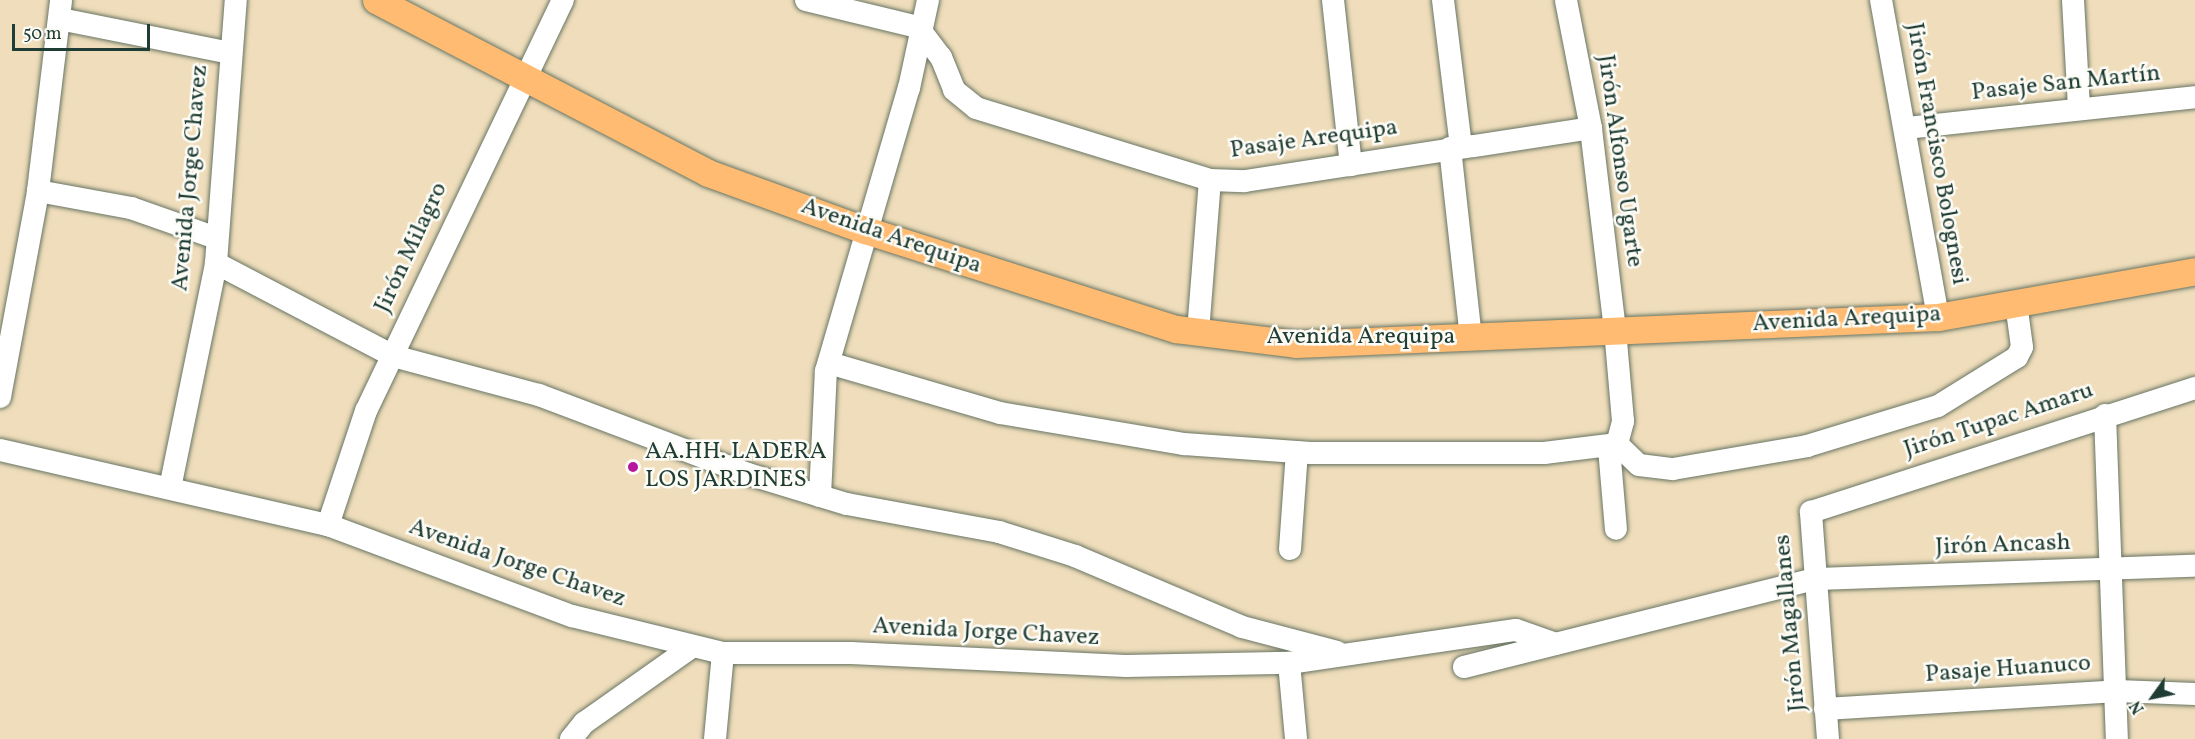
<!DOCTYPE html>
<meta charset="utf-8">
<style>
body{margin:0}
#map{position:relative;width:2195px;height:739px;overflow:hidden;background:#efddbb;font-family:Vollkorn,serif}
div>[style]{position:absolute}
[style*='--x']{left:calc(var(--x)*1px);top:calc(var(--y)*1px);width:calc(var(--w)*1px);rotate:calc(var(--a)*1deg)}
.roads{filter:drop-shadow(0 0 2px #687563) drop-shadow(0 0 2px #687563)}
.minor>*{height:22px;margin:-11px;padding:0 11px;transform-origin:11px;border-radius:11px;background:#fff}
.major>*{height:27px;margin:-13.5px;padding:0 13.5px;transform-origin:13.5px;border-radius:13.5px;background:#febb71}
.dots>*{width:16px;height:16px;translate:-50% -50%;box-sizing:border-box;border:3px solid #fdfcf7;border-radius:50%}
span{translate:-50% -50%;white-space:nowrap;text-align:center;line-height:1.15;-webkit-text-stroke:5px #fdfcf7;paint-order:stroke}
.street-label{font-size:24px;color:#1f3d34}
.poi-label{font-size:24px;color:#1f3d34}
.left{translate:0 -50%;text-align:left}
.north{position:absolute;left:2123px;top:667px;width:60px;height:60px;-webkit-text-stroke:4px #fdfcf7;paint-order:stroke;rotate:237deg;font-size:16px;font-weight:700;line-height:24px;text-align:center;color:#1f3d34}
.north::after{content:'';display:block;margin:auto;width:21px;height:27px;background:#1f3d34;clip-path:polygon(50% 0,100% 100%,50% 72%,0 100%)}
.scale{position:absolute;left:12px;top:24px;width:138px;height:27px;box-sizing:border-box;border:3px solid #1f3d34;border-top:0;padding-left:8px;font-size:18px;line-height:21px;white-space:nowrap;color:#1f3d34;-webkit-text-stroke:4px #fdfcf7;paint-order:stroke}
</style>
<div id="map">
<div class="roads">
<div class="minor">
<i style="--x:806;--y:0;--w:115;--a:13.6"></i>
<i style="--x:918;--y:27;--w:38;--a:53"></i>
<i style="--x:941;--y:57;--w:35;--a:68"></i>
<i style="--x:954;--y:90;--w:28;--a:39"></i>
<i style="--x:976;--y:108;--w:245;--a:17.1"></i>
<i style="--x:1210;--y:180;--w:35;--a:2"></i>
<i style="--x:1245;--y:181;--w:350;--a:-8.7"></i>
<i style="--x:1333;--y:0;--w:166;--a:83.8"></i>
<i style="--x:1443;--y:0;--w:147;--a:83"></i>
<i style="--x:1881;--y:0;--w:322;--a:79.8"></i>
<i style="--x:2073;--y:0;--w:109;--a:86.8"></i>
<i style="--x:60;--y:19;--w:173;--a:11.3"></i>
<i style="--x:1907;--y:128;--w:290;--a:-6.1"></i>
<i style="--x:1450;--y:148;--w:191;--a:83.7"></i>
<i style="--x:38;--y:191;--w:95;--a:10.4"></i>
<i style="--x:131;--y:208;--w:90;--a:19.4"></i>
<i style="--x:216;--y:263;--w:200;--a:27.7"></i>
<i style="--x:393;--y:356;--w:151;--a:15"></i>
<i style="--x:539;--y:395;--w:223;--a:20.7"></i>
<i style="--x:748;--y:474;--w:103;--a:16.9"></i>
<i style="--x:847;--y:504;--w:155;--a:10.4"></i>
<i style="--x:999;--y:532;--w:80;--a:17.5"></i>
<i style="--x:1075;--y:556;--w:181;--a:23"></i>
<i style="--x:1242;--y:627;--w:98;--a:14.7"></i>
<i style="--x:1198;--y:332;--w:152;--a:-85.5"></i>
<i style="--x:829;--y:363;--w:178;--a:16.3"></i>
<i style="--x:1000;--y:413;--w:187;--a:9.6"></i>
<i style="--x:1184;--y:444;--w:127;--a:4.1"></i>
<i style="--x:1311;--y:453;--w:233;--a:0"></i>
<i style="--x:1544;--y:453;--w:74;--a:-7"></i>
<i style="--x:1617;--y:444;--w:24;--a:-75"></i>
<i style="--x:1623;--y:421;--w:91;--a:-95"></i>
<i style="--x:1615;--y:330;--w:203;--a:-96.8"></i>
<i style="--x:1591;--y:128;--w:130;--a:-101.1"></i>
<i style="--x:0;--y:397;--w:209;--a:-79.5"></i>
<i style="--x:38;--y:191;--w:192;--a:-83.1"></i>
<i style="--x:2105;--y:415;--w:324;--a:87.9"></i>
<i style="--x:1617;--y:444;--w:30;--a:44"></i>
<i style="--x:1639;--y:465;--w:34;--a:7"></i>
<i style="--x:1673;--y:469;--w:136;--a:-9.7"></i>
<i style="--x:1807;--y:446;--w:137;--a:-17"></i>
<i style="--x:1938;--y:406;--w:93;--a:-31.8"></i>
<i style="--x:2017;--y:357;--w:11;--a:-63"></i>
<i style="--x:2022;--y:347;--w:44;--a:-97.8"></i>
<i style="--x:1609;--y:448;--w:81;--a:85.1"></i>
<i style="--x:0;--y:450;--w:336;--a:12.9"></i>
<i style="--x:328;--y:525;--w:260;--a:20.5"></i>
<i style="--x:572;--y:616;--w:155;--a:13.8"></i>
<i style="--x:723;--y:653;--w:128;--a:0"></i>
<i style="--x:851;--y:653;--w:275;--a:2.7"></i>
<i style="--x:1126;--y:666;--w:163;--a:-1.1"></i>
<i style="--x:1289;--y:663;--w:229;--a:-8.3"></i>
<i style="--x:1516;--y:630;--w:42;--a:19.3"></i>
<i style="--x:170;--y:488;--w:230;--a:-78.4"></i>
<i style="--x:216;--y:263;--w:264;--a:-85.7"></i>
<i style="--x:820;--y:496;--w:125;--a:-87.3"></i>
<i style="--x:826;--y:371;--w:295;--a:-73.7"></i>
<i style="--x:909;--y:88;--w:90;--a:-77.8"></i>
<i style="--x:328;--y:525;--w:120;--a:-71.6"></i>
<i style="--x:366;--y:411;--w:456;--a:-64.4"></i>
<i style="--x:1290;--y:549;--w:97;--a:-85.9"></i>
<i style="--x:1289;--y:663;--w:76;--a:84.7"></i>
<i style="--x:1464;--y:667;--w:361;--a:-14.1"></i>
<i style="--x:1814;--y:579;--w:381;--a:-2"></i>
<i style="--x:1825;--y:709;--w:293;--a:-3.5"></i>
<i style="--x:2117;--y:691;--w:78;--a:2.2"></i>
<i style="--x:571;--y:739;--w:21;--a:-51"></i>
<i style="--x:584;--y:723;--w:133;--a:-35.2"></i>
<i style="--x:715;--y:739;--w:86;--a:-84.7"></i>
<i style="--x:1828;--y:739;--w:228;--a:-94.3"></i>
<i style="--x:1811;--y:512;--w:404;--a:-17.9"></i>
</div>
<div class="major">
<i style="--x:376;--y:0;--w:374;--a:27.5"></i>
<i style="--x:708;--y:173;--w:167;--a:20"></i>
<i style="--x:865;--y:230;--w:326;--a:17.7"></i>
<i style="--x:1176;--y:329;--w:121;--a:7.1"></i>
<i style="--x:1296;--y:344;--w:643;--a:-2.41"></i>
<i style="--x:1938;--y:317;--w:261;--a:-10.1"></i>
</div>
</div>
<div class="dots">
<i style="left:633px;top:467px;background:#b5179e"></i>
</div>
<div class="street-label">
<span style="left:2066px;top:84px;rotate:-6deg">Pasaje San Martín</span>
<span style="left:1314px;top:140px;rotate:-8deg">Pasaje Arequipa</span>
<span style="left:1936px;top:154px;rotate:80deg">Jirón Francisco Bolognesi</span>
<span style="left:1619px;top:161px;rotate:82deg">Jirón Alfonso Ugarte</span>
<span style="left:191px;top:178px;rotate:-85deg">Avenida Jorge Chavez</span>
<span style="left:891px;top:237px;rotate:19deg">Avenida Arequipa</span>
<span style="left:412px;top:248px;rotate:-65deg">Jirón Milagro</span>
<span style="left:1847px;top:320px;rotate:-3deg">Avenida Arequipa</span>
<span style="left:1361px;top:338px">Avenida Arequipa</span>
<span style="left:1999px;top:421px;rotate:-18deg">Jirón Tupac Amaru</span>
<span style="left:2003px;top:546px;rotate:-2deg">Jirón Ancash</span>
<span style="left:517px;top:564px;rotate:19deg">Avenida Jorge Chavez</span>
<span style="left:1791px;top:623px;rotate:-95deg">Jirón Magallanes</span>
<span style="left:986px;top:633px;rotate:3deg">Avenida Jorge Chavez</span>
<span style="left:2008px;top:670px;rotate:-4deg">Pasaje Huanuco</span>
</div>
<div class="poi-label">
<span class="left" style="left:645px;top:467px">AA.HH. LADERA<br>LOS JARDINES</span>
</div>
<div class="north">N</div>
<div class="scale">50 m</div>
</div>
